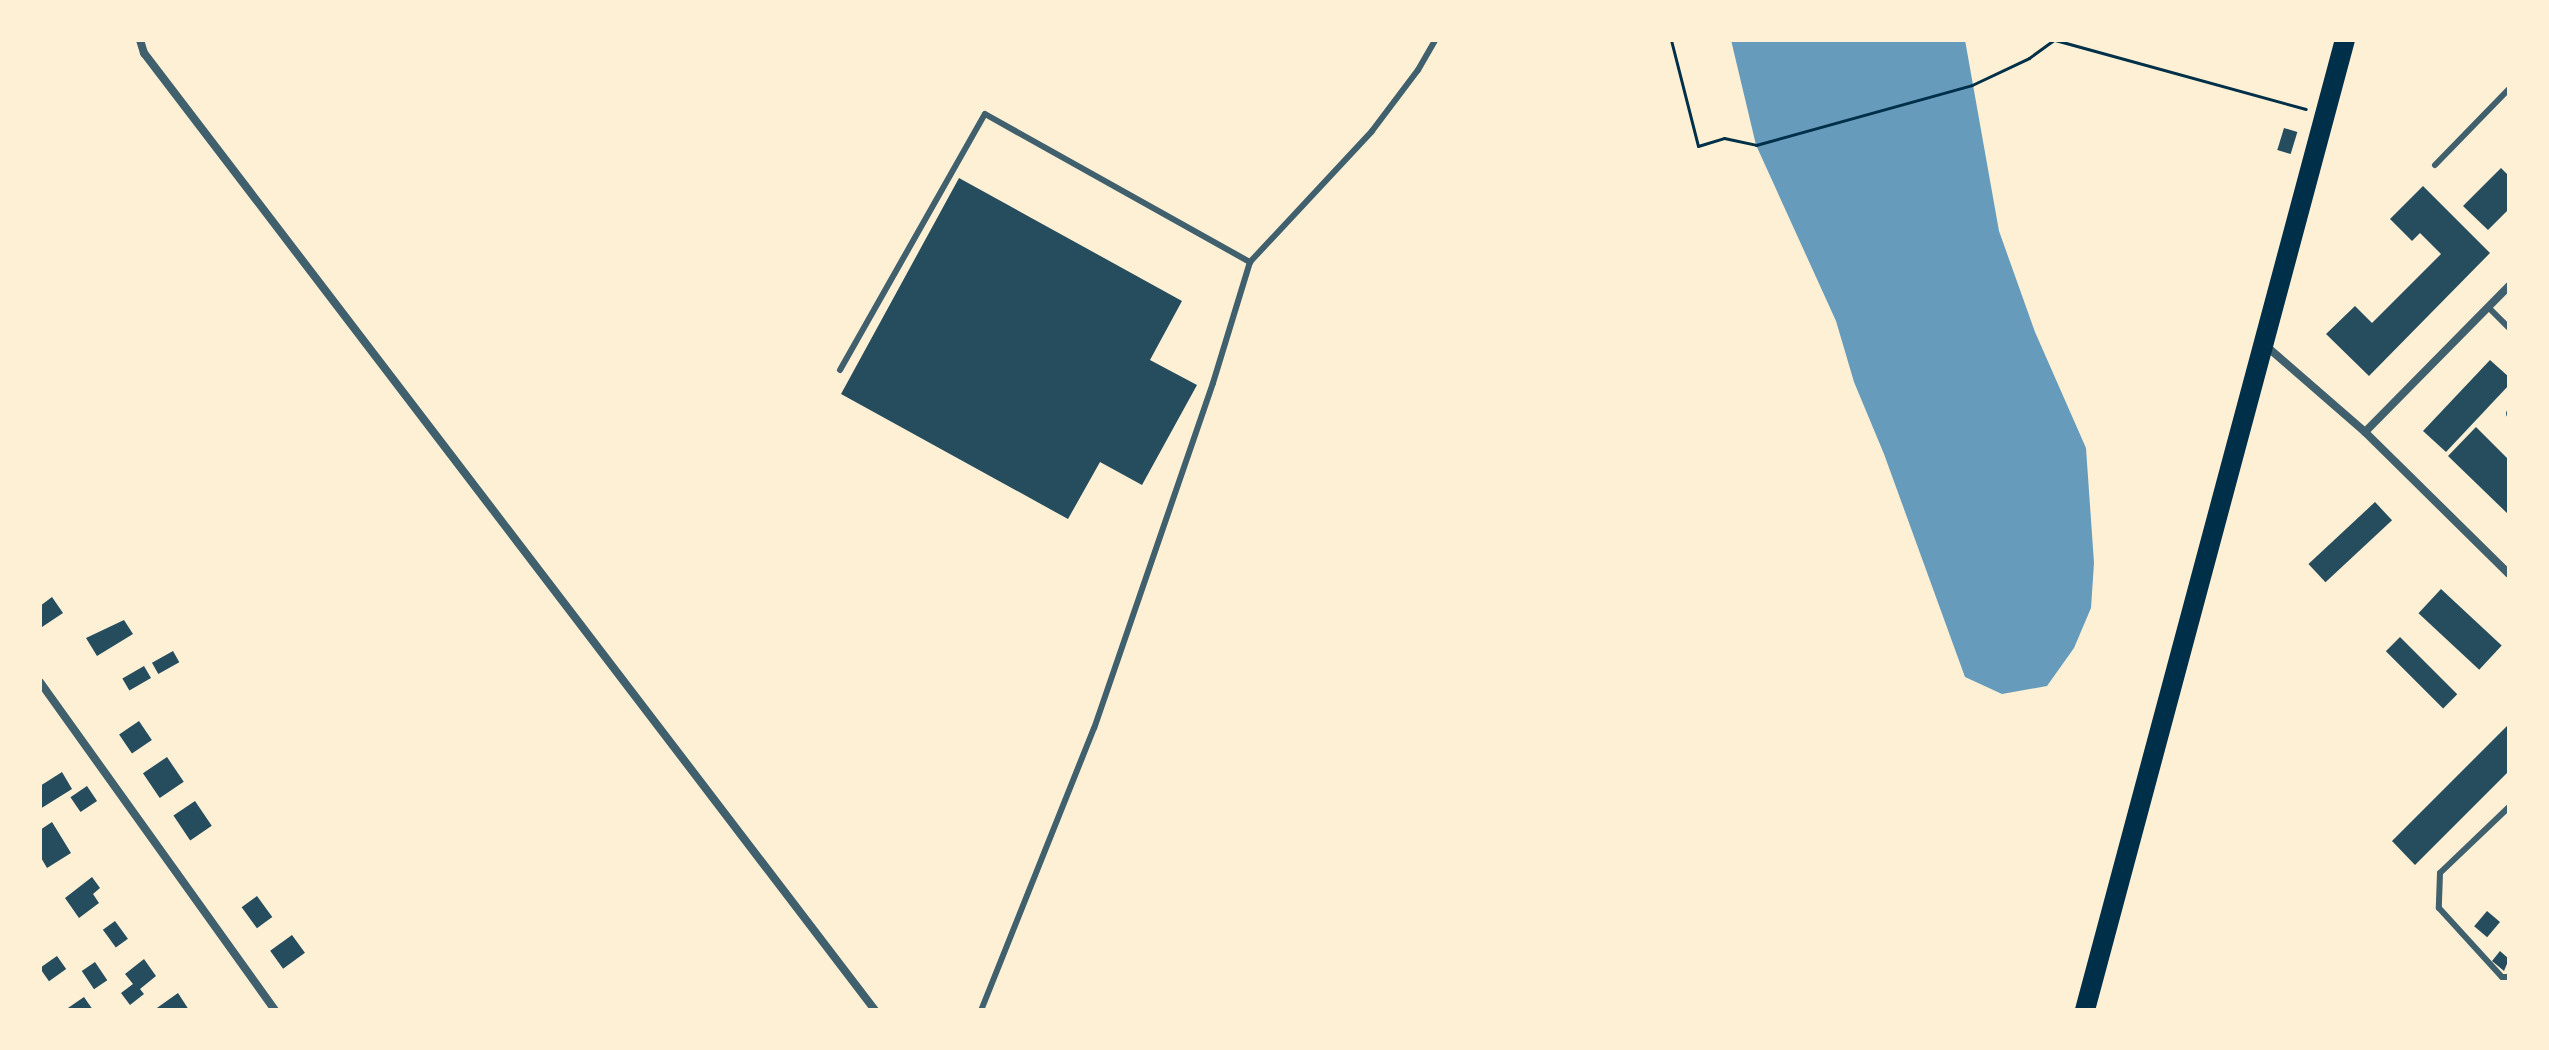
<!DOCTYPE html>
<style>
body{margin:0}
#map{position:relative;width:2549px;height:1050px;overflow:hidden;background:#fdf0d5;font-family:"IBM Plex Sans",sans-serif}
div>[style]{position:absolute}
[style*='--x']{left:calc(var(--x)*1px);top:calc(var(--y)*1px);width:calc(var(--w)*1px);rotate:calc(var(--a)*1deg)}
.water>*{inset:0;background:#669bbc}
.building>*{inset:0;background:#264d5e;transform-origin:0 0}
.path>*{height:3px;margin:-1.5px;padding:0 1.5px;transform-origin:1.5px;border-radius:1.5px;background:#003049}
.service>*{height:6px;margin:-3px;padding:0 3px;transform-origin:3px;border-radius:3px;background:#3f606c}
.minor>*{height:8px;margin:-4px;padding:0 4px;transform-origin:4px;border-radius:4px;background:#3f606c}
.primary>*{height:20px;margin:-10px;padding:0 10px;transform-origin:10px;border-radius:10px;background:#003049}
span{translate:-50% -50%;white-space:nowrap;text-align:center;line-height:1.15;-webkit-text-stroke:7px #fdf0d5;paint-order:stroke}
.frame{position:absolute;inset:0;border:42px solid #fdf0d5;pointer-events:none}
</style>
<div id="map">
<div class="water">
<i style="clip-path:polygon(1731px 40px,1965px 40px,1999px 231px,2035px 332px,2086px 448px,2094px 563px,2091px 608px,2074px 648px,2047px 686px,2002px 694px,1965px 677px,1884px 454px,1854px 382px,1836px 321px,1756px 145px)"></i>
</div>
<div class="building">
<i style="left:2284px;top:128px;width:14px;height:23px;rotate:17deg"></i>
<i style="clip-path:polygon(2501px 168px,2509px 176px,2509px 209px,2488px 230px,2463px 206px)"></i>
<i style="clip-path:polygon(959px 178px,1182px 301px,1150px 360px,1197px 385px,1142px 485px,1100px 462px,1068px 519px,841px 394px)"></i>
<i style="clip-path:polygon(2423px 186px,2490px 253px,2369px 376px,2326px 334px,2355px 306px,2372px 323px,2441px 254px,2420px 233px,2412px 241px,2390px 219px)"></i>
<i style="clip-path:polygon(2490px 360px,2509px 377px,2509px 385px,2446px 452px,2423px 431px)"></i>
<i style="clip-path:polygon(2476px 427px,2509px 460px,2509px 515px,2448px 456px)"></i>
<i style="left:2375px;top:502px;width:25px;height:91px;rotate:47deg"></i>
<i style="left:2441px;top:589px;width:83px;height:33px;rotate:43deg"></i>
<i style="clip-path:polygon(52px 597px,63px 613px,42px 627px,40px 606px)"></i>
<i style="clip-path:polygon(124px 620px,133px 634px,97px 656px,86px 638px)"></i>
<i style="left:2400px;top:637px;width:81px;height:20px;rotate:45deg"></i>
<i style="left:173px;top:651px;width:13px;height:24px;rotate:61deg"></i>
<i style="left:144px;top:666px;width:14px;height:25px;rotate:60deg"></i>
<i style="left:139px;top:721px;width:23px;height:24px;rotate:56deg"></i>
<i style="clip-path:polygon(2509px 724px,2509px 771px,2415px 865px,2392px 841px)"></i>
<i style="left:167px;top:757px;width:30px;height:29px;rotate:56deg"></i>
<i style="clip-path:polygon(62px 772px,72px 789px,40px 809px,40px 786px)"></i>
<i style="left:87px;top:786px;width:18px;height:20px;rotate:56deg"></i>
<i style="left:195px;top:801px;width:30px;height:26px;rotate:56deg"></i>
<i style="clip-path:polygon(52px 822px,71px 853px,47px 868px,40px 856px,40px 830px)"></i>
<i style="clip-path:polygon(92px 877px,100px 888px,93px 894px,99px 903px,79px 918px,65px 898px)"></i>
<i style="left:257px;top:896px;width:26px;height:19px;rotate:54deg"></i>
<i style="left:2487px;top:911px;width:17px;height:20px;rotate:40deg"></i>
<i style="left:115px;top:921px;width:22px;height:15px;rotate:54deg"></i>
<i style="left:292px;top:935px;width:22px;height:27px;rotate:54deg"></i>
<i style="clip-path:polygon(2500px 951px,2509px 959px,2504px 971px,2492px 961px)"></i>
<i style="left:57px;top:956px;width:16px;height:21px;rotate:55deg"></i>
<i style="clip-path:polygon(144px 959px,156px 976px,140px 989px,144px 994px,130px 1005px,121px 993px,133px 984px,125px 974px)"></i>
<i style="left:95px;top:962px;width:22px;height:16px;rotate:56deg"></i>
<i style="clip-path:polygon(178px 993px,189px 1010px,154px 1010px)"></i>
<i style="clip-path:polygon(84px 997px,93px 1010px,65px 1010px)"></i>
</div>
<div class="path">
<i style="--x:1671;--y:40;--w:109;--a:75.7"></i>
<i style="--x:1698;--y:146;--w:27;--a:-17"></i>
<i style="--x:1724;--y:138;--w:33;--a:12"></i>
<i style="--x:1756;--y:145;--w:224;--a:-15.5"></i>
<i style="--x:1972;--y:85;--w:63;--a:-25.3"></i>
<i style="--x:2029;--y:58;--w:31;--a:-36"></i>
<i style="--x:2055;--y:40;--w:260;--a:15.4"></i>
</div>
<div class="service">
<i style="--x:2435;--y:165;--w:106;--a:-45.8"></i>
<i style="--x:1250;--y:262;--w:179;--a:-47"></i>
<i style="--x:1372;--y:131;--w:76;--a:-53"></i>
<i style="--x:1418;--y:70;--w:34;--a:-60"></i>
<i style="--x:2488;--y:307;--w:30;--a:45"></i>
<i style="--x:840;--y:370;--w:294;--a:-60.5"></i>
<i style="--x:985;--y:114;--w:304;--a:29.2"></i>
<i style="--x:1250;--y:262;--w:127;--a:107"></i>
<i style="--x:1213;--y:383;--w:365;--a:109"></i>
<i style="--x:1094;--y:728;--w:304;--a:111.8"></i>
<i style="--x:2509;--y:413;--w:1;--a:90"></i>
<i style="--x:2509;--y:807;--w:95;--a:136.3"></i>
<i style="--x:2440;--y:873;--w:35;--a:92"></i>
<i style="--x:2439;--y:908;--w:93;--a:47.6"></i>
<i style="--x:2502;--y:977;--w:7;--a:0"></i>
</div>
<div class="minor">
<i style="--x:140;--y:40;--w:14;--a:73"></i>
<i style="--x:144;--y:53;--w:1204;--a:52.63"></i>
<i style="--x:2265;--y:345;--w:133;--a:41"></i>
<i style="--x:2365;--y:432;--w:202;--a:44.6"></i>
<i style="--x:2365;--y:432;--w:205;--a:-45.4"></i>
<i style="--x:40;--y:682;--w:403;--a:54.4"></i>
</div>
<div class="primary">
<i style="--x:2085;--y:1010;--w:1004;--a:-75"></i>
</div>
<div class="frame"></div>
</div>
